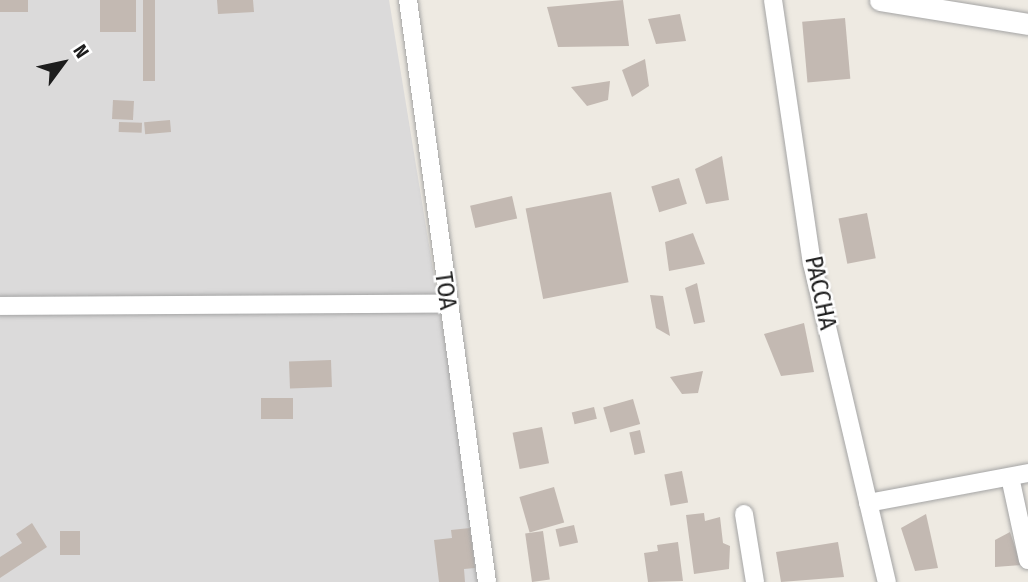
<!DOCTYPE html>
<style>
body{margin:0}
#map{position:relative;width:1028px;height:582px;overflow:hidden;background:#eeeae2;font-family:"Fira Sans Condensed",sans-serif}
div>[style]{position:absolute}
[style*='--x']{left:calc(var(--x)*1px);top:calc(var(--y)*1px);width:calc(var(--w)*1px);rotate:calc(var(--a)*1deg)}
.residential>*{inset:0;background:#dbdada}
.building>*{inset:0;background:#c3b9b2;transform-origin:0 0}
.roads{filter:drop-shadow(0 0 2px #a4a4a4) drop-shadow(0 0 2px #a4a4a4)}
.minor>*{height:18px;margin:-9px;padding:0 9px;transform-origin:9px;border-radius:9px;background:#fff}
.tertiary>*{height:21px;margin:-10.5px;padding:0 10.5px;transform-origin:10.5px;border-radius:10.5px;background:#fff}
span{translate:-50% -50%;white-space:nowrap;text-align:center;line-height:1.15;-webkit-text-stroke:5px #fff;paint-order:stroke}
.street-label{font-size:24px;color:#1d1d1d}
.north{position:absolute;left:28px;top:28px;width:70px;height:70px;-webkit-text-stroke:5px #fff;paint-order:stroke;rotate:57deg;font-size:19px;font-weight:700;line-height:28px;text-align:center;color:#1d1d1d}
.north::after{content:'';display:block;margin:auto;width:24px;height:32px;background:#1d1d1d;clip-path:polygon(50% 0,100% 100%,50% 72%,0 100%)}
</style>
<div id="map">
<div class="residential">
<i style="clip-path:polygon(0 0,389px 0,484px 582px,0 582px)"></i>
</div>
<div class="building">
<i style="left:0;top:0;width:28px;height:12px"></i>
<i style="left:100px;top:0;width:36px;height:32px"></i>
<i style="left:143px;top:0;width:12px;height:81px"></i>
<i style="clip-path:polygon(217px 0,253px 0,254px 12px,218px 14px)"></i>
<i style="clip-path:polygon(623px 0,629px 46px,558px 47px,547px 7px)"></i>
<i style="clip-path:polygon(680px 14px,686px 41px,656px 44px,648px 19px)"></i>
<i style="left:845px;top:18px;width:61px;height:43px;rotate:85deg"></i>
<i style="clip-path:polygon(645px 59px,649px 86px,632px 97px,622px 70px)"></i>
<i style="clip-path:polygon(610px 81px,608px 100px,587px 106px,571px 87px)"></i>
<i style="left:113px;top:100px;width:21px;height:19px;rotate:3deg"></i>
<i style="left:170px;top:120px;width:12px;height:26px;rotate:85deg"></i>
<i style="left:119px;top:122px;width:23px;height:10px;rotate:2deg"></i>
<i style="clip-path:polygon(722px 156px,729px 200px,706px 204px,695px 169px)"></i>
<i style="left:679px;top:178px;width:27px;height:29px;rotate:73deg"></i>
<i style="left:611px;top:192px;width:92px;height:87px;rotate:79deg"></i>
<i style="left:512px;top:196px;width:23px;height:43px;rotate:77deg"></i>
<i style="left:867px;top:213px;width:46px;height:29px;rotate:79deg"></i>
<i style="clip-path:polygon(693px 233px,705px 264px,669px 271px,665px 242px)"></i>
<i style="clip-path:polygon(697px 283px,705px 322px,694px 324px,685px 288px)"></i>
<i style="clip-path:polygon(650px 295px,663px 296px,670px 336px,656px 328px)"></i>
<i style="clip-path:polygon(804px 323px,814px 372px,781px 376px,764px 334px)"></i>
<i style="left:331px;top:360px;width:27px;height:42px;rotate:88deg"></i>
<i style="clip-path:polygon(703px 371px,698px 393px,682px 394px,670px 377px)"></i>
<i style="left:293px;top:398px;width:21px;height:32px;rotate:90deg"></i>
<i style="left:633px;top:399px;width:26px;height:31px;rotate:74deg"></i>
<i style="left:594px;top:407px;width:12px;height:23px;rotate:76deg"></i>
<i style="left:542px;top:427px;width:37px;height:30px;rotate:79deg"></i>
<i style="left:640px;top:430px;width:23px;height:11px;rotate:77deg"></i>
<i style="left:682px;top:471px;width:32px;height:18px;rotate:79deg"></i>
<i style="left:554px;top:487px;width:37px;height:36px;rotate:74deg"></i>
<i style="clip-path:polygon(704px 513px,705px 521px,720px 517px,723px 543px,730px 546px,729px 569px,694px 574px,686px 515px)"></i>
<i style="clip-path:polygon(926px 514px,938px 568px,915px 571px,901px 528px)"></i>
<i style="clip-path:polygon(32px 523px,47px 547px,0 578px,0 557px,22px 543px,16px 534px)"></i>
<i style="left:574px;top:525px;width:18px;height:19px;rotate:77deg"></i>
<i style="clip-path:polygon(470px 528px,475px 568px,464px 569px,465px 582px,439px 582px,434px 540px,452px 538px,451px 530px)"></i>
<i style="left:60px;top:531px;width:20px;height:24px"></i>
<i style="left:543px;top:531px;width:49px;height:18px;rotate:82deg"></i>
<i style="clip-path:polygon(1010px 532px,1021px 565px,995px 567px,995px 540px)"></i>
<i style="clip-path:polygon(678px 542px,683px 581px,648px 582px,644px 553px,658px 551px,657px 545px)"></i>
<i style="clip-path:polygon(838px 542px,844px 577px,781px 582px,776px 552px)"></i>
</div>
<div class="roads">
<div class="minor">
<i style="--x:408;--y:0;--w:587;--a:82.27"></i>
<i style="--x:773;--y:0;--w:266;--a:81.6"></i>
<i style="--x:812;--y:263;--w:328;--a:76.8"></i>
<i style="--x:0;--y:306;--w:447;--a:-0.3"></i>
<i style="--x:1010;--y:477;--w:85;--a:77.8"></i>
<i style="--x:868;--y:503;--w:163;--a:-10.6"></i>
<i style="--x:744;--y:514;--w:69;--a:80.8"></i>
</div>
<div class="tertiary">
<i style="--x:880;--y:0;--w:150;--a:9.2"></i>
</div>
</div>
<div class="street-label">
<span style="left:445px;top:291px;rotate:82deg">TOA</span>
<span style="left:820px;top:293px;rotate:78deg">PACCHA</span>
</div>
<div class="north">N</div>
</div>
